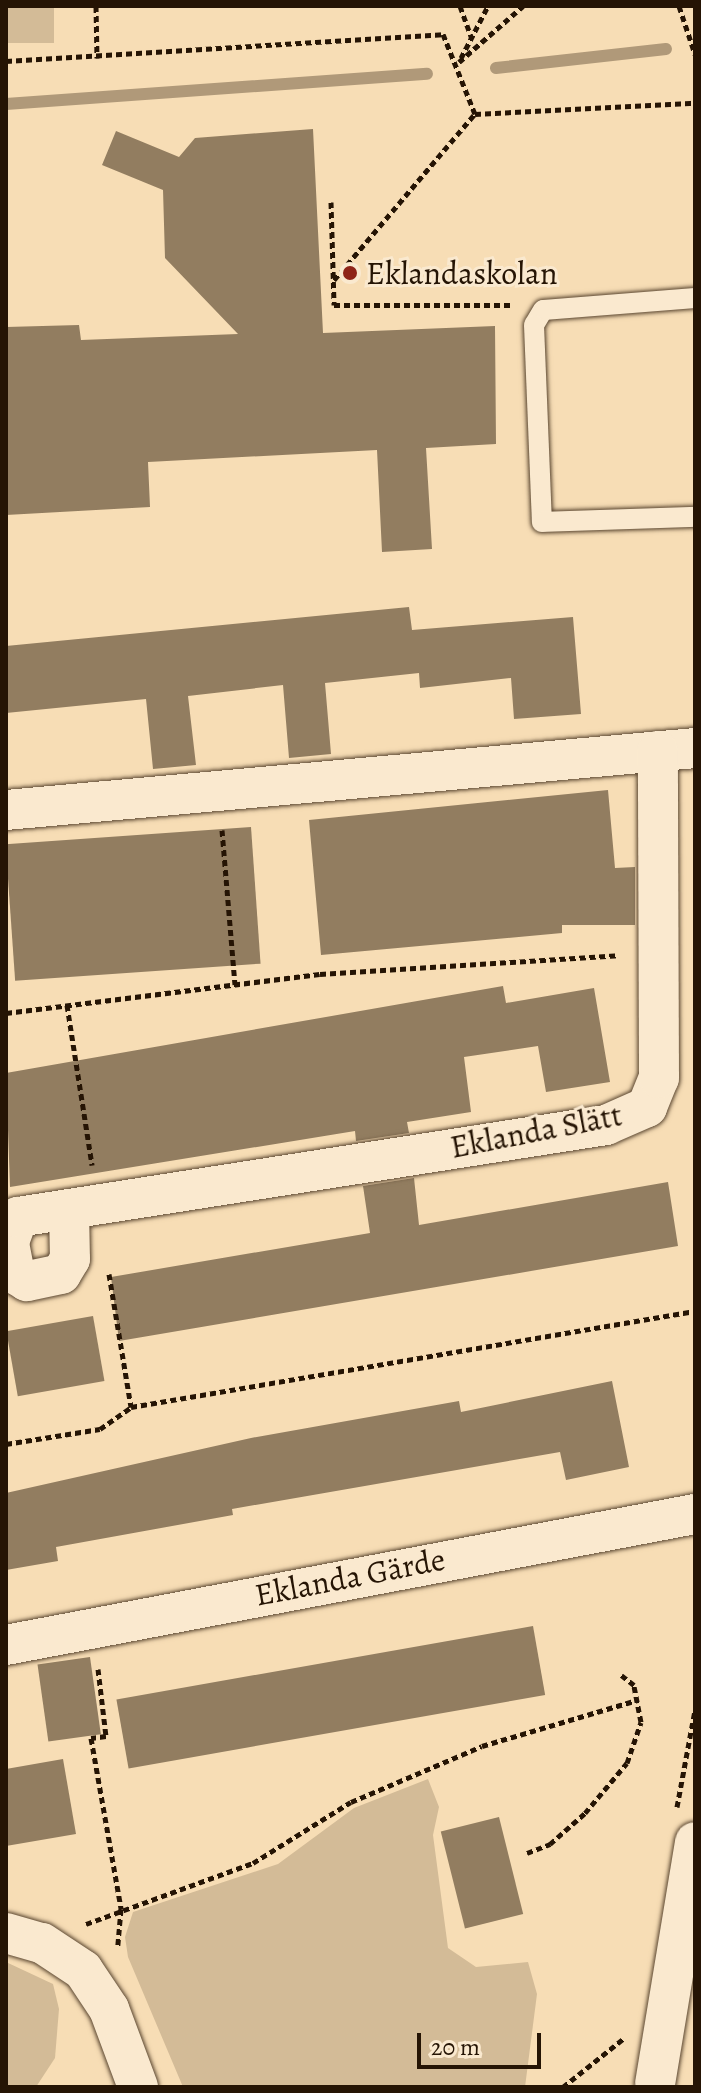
<!DOCTYPE html>
<meta charset="utf-8">
<style>
body{margin:0}
#map{position:relative;width:701px;height:2093px;overflow:hidden;background:#f7ddb5;font-family:Alegreya,serif}
div>[style]{position:absolute}
[style*='--x']{left:calc(var(--x)*1px);top:calc(var(--y)*1px);width:calc(var(--w)*1px);rotate:calc(var(--a)*1deg)}
.green>*{inset:0;background:#d3bb97;transform-origin:0 0}
.stream>*{height:12px;margin:-6px;padding:0 6px;transform-origin:6px;border-radius:6px;background:#b09979}
.building>*{inset:0;background:#927d60;transform-origin:0 0}
.path>*{height:5px;margin-top:-2.5px;transform-origin:0;background:repeating-linear-gradient(90deg,#251404 0 6px,transparent 0 10px)}
.roads{filter:drop-shadow(0 0 2px #5a4630) drop-shadow(0 0 2px #5a4630)}
.service>*{height:20px;margin:-10px;padding:0 10px;transform-origin:10px;border-radius:10px;background:#fae9cf}
.minor>*{height:40px;margin:-20px;padding:0 20px;transform-origin:20px;border-radius:20px;background:#fae9cf}
.dots>*{width:22px;height:22px;translate:-50% -50%;box-sizing:border-box;border:4px solid #fae9cf;border-radius:50%}
span{translate:-50% -50%;white-space:nowrap;text-align:center;line-height:1.15;-webkit-text-stroke:6px #fae9cf;paint-order:stroke}
.poi-label{font-size:32px;color:#251404}
.left{translate:0 -50%;text-align:left}
.street-label{font-size:32px;color:#251404}
.frame{position:absolute;inset:0;border:8px solid #251404;pointer-events:none}
.scale{position:absolute;left:417px;top:2033px;width:124px;height:36px;box-sizing:border-box;border:4px solid #251404;border-top:0;padding-left:10px;font-size:24px;line-height:28px;white-space:nowrap;color:#251404;-webkit-text-stroke:6px #fae9cf;paint-order:stroke}
</style>
<div id="map">
<div class="green">
<i style="left:6px;top:6px;width:48px;height:37px"></i>
<i style="clip-path:polygon(428px 1779px,439px 1807px,433px 1835px,448px 1948px,476px 1967px,528px 1962px,537px 1994px,525px 2087px,183px 2087px,128px 1957px,125px 1937px,133px 1912px,278px 1864px,354px 1808px)"></i>
<i style="clip-path:polygon(6px 1962px,53px 1984px,59px 2009px,55px 2058px,36px 2087px,6px 2087px)"></i>
</div>
<div class="stream">
<i style="--x:496;--y:68;--w:171;--a:-6.4"></i>
<i style="--x:6;--y:104;--w:422;--a:-4.1"></i>
</div>
<div class="building">
<i style="clip-path:polygon(313px 129px,323px 333px,495px 326px,496px 444px,426px 448px,432px 549px,382px 552px,377px 450px,148px 462px,150px 507px,6px 515px,6px 327px,79px 325px,81px 340px,238px 334px,165px 258px,163px 190px,102px 165px,116px 131px,179px 157px,195px 138px)"></i>
<i style="clip-path:polygon(409px 607px,412px 630px,573px 617px,581px 714px,514px 719px,511px 678px,420px 688px,419px 673px,325px 683px,331px 754px,289px 758px,283px 685px,188px 696px,196px 765px,153px 769px,146px 699px,6px 713px,6px 646px)"></i>
<i style="clip-path:polygon(608px 790px,615px 868px,635px 867px,635px 925px,562px 925px,562px 933px,321px 955px,309px 820px)"></i>
<i style="left:251px;top:827px;width:137px;height:246px;rotate:86deg"></i>
<i style="clip-path:polygon(503px 986px,506px 1003px,594px 988px,610px 1082px,546px 1092px,538px 1046px,464px 1057px,471px 1112px,407px 1122px,409px 1133px,356px 1141px,355px 1131px,10px 1187px,6px 1073px)"></i>
<i style="clip-path:polygon(414px 1178px,419px 1225px,668px 1182px,678px 1246px,119px 1341px,111px 1277px,370px 1233px,363px 1186px)"></i>
<i style="left:93px;top:1316px;width:66px;height:88px;rotate:80deg"></i>
<i style="clip-path:polygon(612px 1381px,629px 1467px,566px 1480px,560px 1452px,232px 1509px,233px 1515px,56px 1547px,58px 1561px,6px 1570px,6px 1493px,251px 1438px,459px 1401px,461px 1412px)"></i>
<i style="left:533px;top:1626px;width:70px;height:423px;rotate:80deg"></i>
<i style="left:90px;top:1657px;width:78px;height:53px;rotate:82deg"></i>
<i style="clip-path:polygon(63px 1759px,76px 1834px,6px 1846px,6px 1769px)"></i>
<i style="left:499px;top:1817px;width:100px;height:60px;rotate:76deg"></i>
</div>
<div class="path">
<i style="--x:96;--y:6;--w:52;--a:88.9"></i>
<i style="--x:460;--y:6;--w:33;--a:70"></i>
<i style="--x:679;--y:6;--w:51;--a:71.6"></i>
<i style="--x:461;--y:58;--w:59;--a:-62.6"></i>
<i style="--x:6;--y:61;--w:438;--a:-3.5"></i>
<i style="--x:443;--y:34;--w:86;--a:68.2"></i>
<i style="--x:459;--y:62;--w:85;--a:-41.2"></i>
<i style="--x:331;--y:202;--w:103;--a:88.3"></i>
<i style="--x:334;--y:305;--w:176;--a:0"></i>
<i style="--x:334;--y:280;--w:218;--a:-49.7"></i>
<i style="--x:475;--y:114;--w:220;--a:-2.9"></i>
<i style="--x:222;--y:830;--w:155;--a:85.2"></i>
<i style="--x:67;--y:1005;--w:162;--a:81.1"></i>
<i style="--x:6;--y:1013;--w:316;--a:-7.1"></i>
<i style="--x:320;--y:974;--w:299;--a:-3.6"></i>
<i style="--x:109;--y:1274;--w:135;--a:80.6"></i>
<i style="--x:6;--y:1444;--w:95;--a:-9.1"></i>
<i style="--x:100;--y:1429;--w:38;--a:-35"></i>
<i style="--x:131;--y:1407;--w:572;--a:-9.66"></i>
<i style="--x:98;--y:1669;--w:67;--a:83.2"></i>
<i style="--x:106;--y:1736;--w:15;--a:172"></i>
<i style="--x:91;--y:1738;--w:174;--a:80"></i>
<i style="--x:121;--y:1909;--w:38;--a:95"></i>
<i style="--x:677;--y:1807;--w:99;--a:-79.5"></i>
<i style="--x:527;--y:1853;--w:25;--a:-21"></i>
<i style="--x:550;--y:1844;--w:47;--a:-41.5"></i>
<i style="--x:585;--y:1813;--w:65;--a:-50"></i>
<i style="--x:627;--y:1763;--w:43;--a:-71.1"></i>
<i style="--x:641;--y:1722;--w:38;--a:-101"></i>
<i style="--x:634;--y:1685;--w:16;--a:-142"></i>
<i style="--x:86;--y:1924;--w:178;--a:-20.1"></i>
<i style="--x:253;--y:1863;--w:115;--a:-31.9"></i>
<i style="--x:351;--y:1802;--w:142;--a:-23.1"></i>
<i style="--x:482;--y:1746;--w:162;--a:-16.5"></i>
<i style="--x:563;--y:2087;--w:77;--a:-38.7"></i>
</div>
<div class="roads">
<div class="service">
<i style="--x:695;--y:298;--w:152;--a:175.5"></i>
<i style="--x:543;--y:310;--w:17;--a:121"></i>
<i style="--x:534;--y:325;--w:197;--a:87.7"></i>
<i style="--x:542;--y:522;--w:153;--a:-1.9"></i>
</div>
<div class="minor">
<i style="--x:6;--y:810;--w:692;--a:-5.14"></i>
<i style="--x:69;--y:1209;--w:50;--a:88.9"></i>
<i style="--x:70;--y:1259;--w:17;--a:121"></i>
<i style="--x:61;--y:1274;--w:35;--a:168"></i>
<i style="--x:27;--y:1281;--w:14;--a:-150"></i>
<i style="--x:15;--y:1274;--w:33;--a:-101"></i>
<i style="--x:9;--y:1242;--w:27;--a:-70"></i>
<i style="--x:18;--y:1217;--w:595;--a:-8.89"></i>
<i style="--x:606;--y:1125;--w:45;--a:-23.7"></i>
<i style="--x:647;--y:1107;--w:31;--a:-68"></i>
<i style="--x:659;--y:1078;--w:327;--a:-90.2"></i>
<i style="--x:6;--y:1645;--w:701;--a:-10.77"></i>
<i style="--x:6;--y:1933;--w:37;--a:16"></i>
<i style="--x:42;--y:1943;--w:49;--a:33.4"></i>
<i style="--x:83;--y:1970;--w:47;--a:56.3"></i>
<i style="--x:109;--y:2009;--w:83;--a:69.6"></i>
<i style="--x:655;--y:2084;--w:245;--a:-80.6"></i>
</div>
</div>
<div class="dots">
<i style="left:350px;top:273px;background:#8f2418"></i>
</div>
<div class="poi-label">
<span class="left" style="left:366px;top:273px">Eklandaskolan</span>
</div>
<div class="street-label">
<span style="left:536px;top:1131px;rotate:-11deg">Eklanda Slätt</span>
<span style="left:350px;top:1577px;rotate:-11deg">Eklanda Gärde</span>
</div>
<div class="frame"></div>
<div class="scale">20 m</div>
</div>
